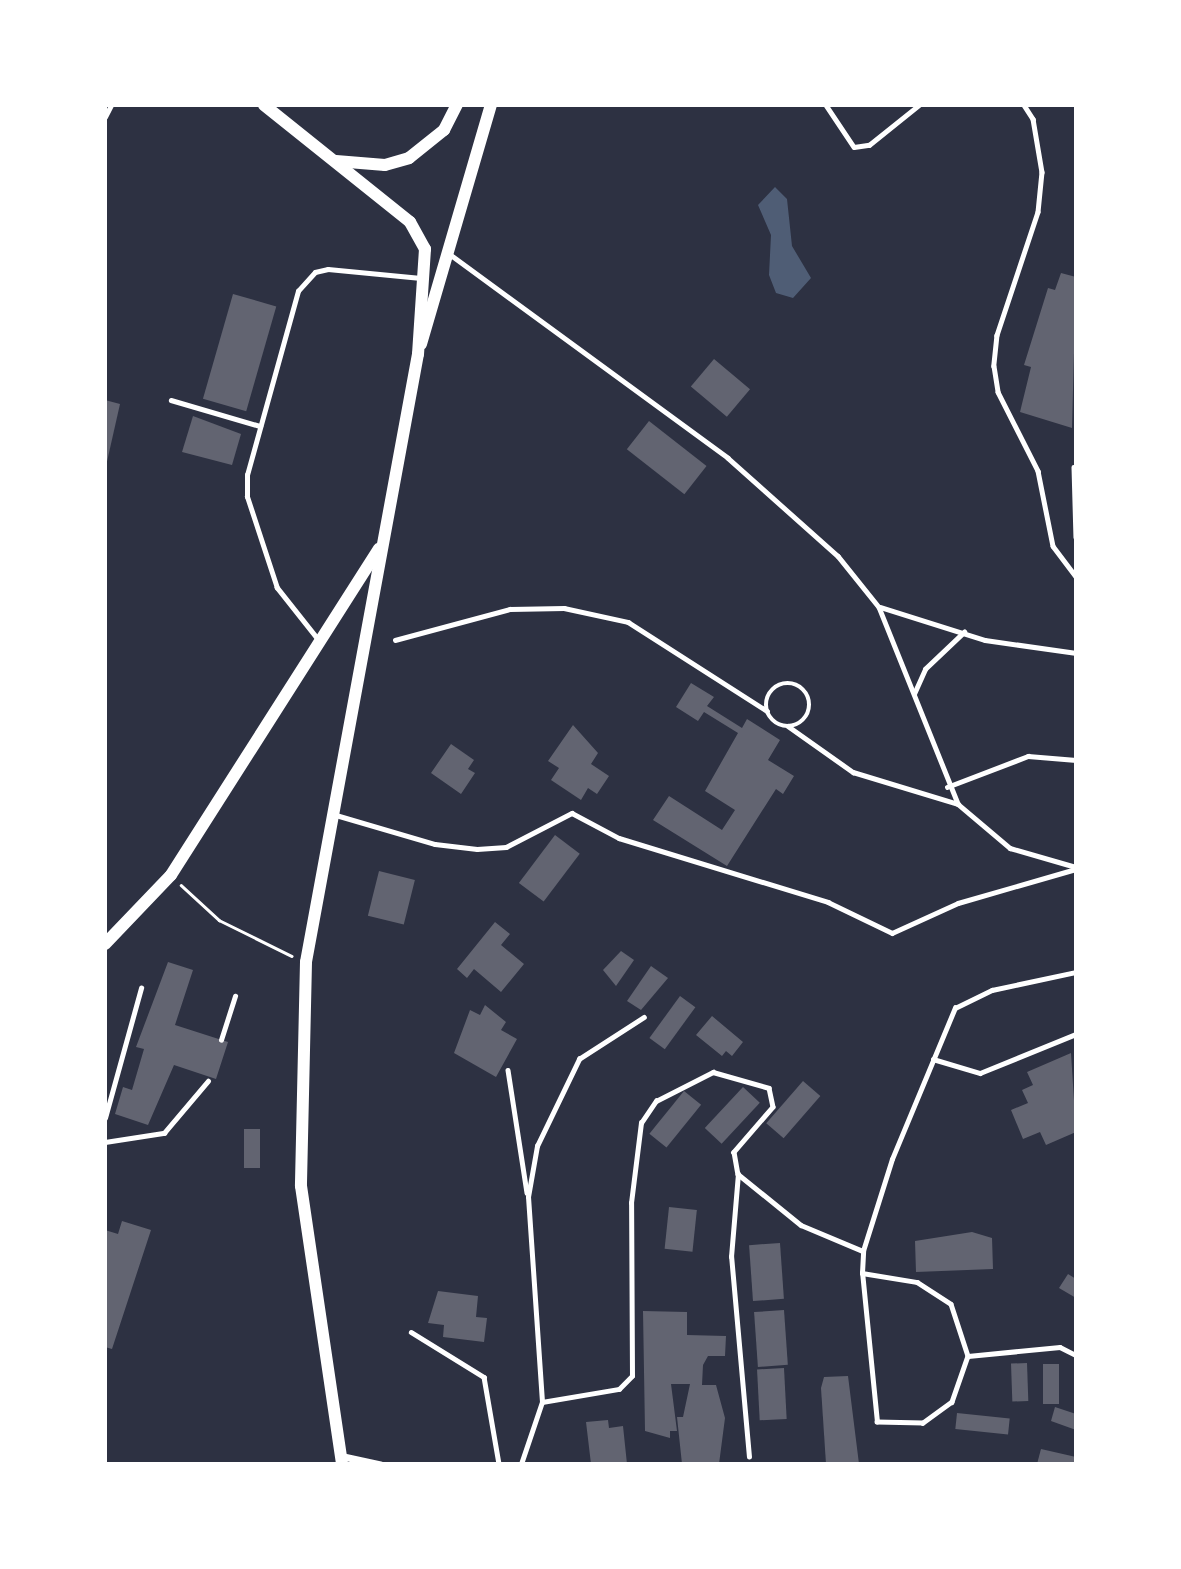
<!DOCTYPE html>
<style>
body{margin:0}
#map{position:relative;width:1181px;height:1569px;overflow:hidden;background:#2d3142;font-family:"Open Sans",sans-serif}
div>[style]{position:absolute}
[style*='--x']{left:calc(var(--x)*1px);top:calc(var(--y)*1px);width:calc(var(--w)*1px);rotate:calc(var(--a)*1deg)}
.water>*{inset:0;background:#4f5d75}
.building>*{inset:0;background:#626471;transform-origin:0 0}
.path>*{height:2.5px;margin:-1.25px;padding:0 1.25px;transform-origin:1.25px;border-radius:1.25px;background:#fff}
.service>*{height:4.5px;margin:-2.25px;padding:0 2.25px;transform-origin:2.25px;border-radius:2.25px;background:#fff}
.service>.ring{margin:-2.25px;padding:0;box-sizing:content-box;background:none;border:4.5px solid #fff;border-radius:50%}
.minor>*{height:7px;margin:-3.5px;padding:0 3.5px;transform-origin:3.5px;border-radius:3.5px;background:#fff}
.secondary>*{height:12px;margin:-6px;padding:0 6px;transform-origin:6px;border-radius:6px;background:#fff}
.primary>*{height:12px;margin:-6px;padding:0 6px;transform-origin:6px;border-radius:6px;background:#fff}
span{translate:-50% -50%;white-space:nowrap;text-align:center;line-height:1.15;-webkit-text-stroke:5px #fff;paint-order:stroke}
.frame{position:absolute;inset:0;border:107px solid #fff;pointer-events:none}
</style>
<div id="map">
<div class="water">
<i style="clip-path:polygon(775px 187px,787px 199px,792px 246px,811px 278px,793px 298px,776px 293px,769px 275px,771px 235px,758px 205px)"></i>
</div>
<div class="building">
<i style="clip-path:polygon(1061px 273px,1076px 277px,1072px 428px,1020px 412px,1031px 367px,1024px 365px,1048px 288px,1055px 290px)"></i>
<i style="left:233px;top:294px;width:45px;height:109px;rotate:16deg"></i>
<i style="left:714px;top:359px;width:47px;height:36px;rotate:40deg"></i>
<i style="clip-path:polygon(105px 400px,120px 404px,106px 466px,105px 466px)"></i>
<i style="clip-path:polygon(193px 416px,241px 434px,232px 465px,182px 452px)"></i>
<i style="left:649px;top:421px;width:73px;height:36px;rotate:38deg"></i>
<i style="clip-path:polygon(691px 683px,714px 697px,707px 706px,742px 728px,747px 719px,780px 740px,768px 760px,794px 776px,783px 794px,776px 789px,727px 866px,653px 820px,669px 796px,722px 830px,735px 810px,705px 791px,738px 733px,704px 712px,698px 721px,676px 707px)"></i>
<i style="clip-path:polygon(573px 725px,598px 753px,591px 764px,609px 776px,597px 794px,588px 788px,581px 800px,551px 780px,559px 768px,548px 761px)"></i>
<i style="clip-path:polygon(451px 744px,474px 760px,468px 769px,475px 773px,461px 794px,431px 773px)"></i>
<i style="left:555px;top:835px;width:31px;height:60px;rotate:37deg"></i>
<i style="left:379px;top:871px;width:37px;height:46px;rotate:14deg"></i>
<i style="clip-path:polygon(495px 922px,510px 934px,501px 945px,524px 964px,501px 992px,474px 969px,467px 978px,457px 969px)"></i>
<i style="clip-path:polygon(621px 951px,634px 960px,616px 986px,603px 970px)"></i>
<i style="clip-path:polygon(168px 962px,193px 970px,175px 1025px,228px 1042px,216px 1079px,174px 1065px,148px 1125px,115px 1114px,123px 1087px,132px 1090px,144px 1049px,136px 1047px)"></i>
<i style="clip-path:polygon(651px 966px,668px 978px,641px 1010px,627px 1001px)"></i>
<i style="left:680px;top:996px;width:19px;height:52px;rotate:36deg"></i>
<i style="clip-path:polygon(485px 1005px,506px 1022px,501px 1030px,517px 1039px,496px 1077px,454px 1053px,470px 1010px,480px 1015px)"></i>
<i style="clip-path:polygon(712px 1016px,743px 1042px,732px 1056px,726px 1051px,722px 1056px,696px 1035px)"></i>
<i style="clip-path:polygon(1071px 1053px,1076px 1132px,1046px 1145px,1040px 1132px,1023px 1139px,1011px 1110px,1028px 1103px,1022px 1090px,1033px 1085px,1027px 1072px)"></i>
<i style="left:803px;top:1081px;width:23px;height:56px;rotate:41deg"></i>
<i style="left:743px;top:1087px;width:23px;height:56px;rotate:43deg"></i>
<i style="left:684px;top:1091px;width:22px;height:55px;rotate:39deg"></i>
<i style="left:244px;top:1129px;width:16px;height:39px"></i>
<i style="left:669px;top:1207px;width:28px;height:42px;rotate:6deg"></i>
<i style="clip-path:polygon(122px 1221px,151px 1230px,112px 1349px,105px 1347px,105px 1230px,118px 1234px)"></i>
<i style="clip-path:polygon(972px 1232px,992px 1238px,993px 1269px,916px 1272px,915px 1241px)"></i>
<i style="left:780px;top:1243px;width:56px;height:31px;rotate:86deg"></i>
<i style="clip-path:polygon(1068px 1274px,1076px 1279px,1076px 1298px,1059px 1288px)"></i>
<i style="clip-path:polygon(438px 1291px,478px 1296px,476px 1317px,487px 1318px,484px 1342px,443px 1337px,444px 1325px,428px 1323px)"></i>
<i style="left:784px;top:1310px;width:55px;height:30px;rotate:86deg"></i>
<i style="clip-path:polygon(643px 1311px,687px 1312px,687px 1335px,726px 1336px,725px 1356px,708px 1356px,703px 1365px,702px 1385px,716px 1385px,725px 1418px,719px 1464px,682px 1464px,677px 1417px,683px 1417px,690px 1384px,671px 1384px,677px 1431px,670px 1431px,670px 1438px,645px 1431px)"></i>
<i style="left:1027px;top:1363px;width:38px;height:16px;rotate:88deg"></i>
<i style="left:1043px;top:1364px;width:16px;height:40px"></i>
<i style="left:784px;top:1368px;width:51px;height:27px;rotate:87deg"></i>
<i style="clip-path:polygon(848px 1376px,859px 1464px,826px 1464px,821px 1388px,824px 1377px)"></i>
<i style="clip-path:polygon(1055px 1407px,1076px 1414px,1076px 1430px,1051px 1421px)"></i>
<i style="left:957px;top:1413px;width:53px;height:16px;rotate:6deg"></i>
<i style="clip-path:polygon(608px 1420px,609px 1428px,623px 1426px,627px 1464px,591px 1464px,586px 1422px)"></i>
<i style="clip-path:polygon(1041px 1449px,1076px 1457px,1076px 1464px,1037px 1464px)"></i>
</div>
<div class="path">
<i style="--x:181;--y:885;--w:52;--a:42.6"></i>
<i style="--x:219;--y:920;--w:81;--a:26.3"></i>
</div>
<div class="service">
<i style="--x:826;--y:105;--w:50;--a:56.3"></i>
<i style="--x:854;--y:147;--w:15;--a:-8"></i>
<i style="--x:869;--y:145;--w:64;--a:-38.7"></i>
<i style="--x:1024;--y:105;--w:17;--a:57"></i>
<i style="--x:1033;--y:119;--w:54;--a:80.4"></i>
<i style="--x:1042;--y:172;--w:40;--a:95.7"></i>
<i style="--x:1038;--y:212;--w:130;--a:108.4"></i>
<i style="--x:997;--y:335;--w:31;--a:96"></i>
<i style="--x:994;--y:366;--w:26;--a:81"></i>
<i style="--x:998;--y:392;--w:89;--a:63.1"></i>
<i style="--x:1038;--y:471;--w:76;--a:78.7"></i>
<i style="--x:1053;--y:546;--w:39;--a:53"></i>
<i style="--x:105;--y:117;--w:13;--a:-63"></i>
<i style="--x:451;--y:255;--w:343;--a:36.2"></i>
<i style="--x:728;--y:458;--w:147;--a:41.7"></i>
<i style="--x:838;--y:556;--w:65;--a:51.2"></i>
<i style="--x:879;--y:607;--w:212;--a:68.1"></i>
<i style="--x:171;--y:400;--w:93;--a:16.3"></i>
<i style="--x:1074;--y:467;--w:70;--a:88.4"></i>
<i style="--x:880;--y:607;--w:110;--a:17.4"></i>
<i style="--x:985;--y:640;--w:92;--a:8.1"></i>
<i style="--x:395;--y:640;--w:119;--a:-15.1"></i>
<i style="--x:510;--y:609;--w:54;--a:-1.1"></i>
<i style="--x:564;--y:608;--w:66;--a:12.3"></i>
<i style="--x:628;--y:622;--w:165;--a:32.6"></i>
<i style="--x:319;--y:641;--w:68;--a:-128.4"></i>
<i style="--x:277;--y:588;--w:96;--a:-108.2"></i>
<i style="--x:247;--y:497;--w:22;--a:-90"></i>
<i style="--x:247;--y:475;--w:191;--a:-74.5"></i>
<i style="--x:298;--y:291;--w:25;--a:-48"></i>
<i style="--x:315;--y:272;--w:13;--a:-13"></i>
<i style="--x:328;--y:269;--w:93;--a:5.5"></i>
<i class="ring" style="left:766px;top:683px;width:39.5px;height:39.5px"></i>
<i style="--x:914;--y:694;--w:27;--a:-66"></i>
<i style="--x:925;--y:669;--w:54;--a:-43.5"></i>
<i style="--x:788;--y:726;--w:80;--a:35.3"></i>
<i style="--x:853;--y:772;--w:110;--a:16.9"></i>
<i style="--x:958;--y:804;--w:68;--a:40.2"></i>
<i style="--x:1010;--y:848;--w:69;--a:16.1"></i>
<i style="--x:947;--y:787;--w:87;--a:-20.9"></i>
<i style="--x:1028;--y:756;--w:48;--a:4.8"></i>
<i style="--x:336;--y:815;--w:103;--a:16.3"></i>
<i style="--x:435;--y:844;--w:42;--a:6.8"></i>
<i style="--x:477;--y:849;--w:29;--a:-4"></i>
<i style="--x:506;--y:847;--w:74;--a:-27.3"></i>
<i style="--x:572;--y:813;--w:53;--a:28"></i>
<i style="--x:619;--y:838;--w:219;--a:17"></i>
<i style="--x:828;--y:902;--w:71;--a:25.8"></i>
<i style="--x:892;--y:933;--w:72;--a:-24.4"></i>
<i style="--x:958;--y:903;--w:123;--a:-16.1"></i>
<i style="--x:221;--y:1040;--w:46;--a:-72.3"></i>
<i style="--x:933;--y:1059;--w:49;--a:16.6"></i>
<i style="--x:980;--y:1073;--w:104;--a:-22.1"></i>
<i style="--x:508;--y:1070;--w:124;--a:81.2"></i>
<i style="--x:105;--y:1118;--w:135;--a:-74.5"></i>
<i style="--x:105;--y:1142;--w:60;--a:-8.7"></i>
<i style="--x:164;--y:1133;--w:68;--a:-49.8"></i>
<i style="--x:862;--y:1273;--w:56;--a:9.3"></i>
<i style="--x:917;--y:1282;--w:40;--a:32.9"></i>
<i style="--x:951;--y:1304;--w:55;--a:71.9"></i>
<i style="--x:968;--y:1356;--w:49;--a:109.2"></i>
<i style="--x:952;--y:1402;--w:36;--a:144"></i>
<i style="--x:923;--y:1423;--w:46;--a:-178.8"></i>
<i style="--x:877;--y:1422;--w:150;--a:-95.7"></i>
<i style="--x:862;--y:1273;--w:22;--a:-87"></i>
<i style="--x:863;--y:1251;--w:96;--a:-72.5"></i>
<i style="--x:892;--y:1159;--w:164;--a:-67.4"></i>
<i style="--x:955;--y:1008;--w:41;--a:-25.9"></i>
<i style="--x:992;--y:990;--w:86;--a:-12.1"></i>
<i style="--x:411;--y:1332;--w:86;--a:31.7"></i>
<i style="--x:484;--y:1377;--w:88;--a:80.2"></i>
<i style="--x:968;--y:1356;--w:92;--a:-5.6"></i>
<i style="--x:1060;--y:1347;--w:18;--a:27"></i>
<i style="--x:542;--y:1402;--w:205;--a:-93.9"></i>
<i style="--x:528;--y:1197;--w:52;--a:-80"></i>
<i style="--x:537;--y:1146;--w:97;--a:-64.2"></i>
<i style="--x:579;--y:1059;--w:77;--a:-32.9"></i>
<i style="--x:749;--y:1457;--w:201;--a:-95.1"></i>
<i style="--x:731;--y:1257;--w:83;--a:-85.2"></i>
<i style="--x:738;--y:1174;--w:81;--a:39"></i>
<i style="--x:801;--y:1225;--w:67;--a:22.8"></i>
<i style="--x:521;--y:1464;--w:65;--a:-71.3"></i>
<i style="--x:542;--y:1402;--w:78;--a:-9.6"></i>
<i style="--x:619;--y:1389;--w:18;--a:-45"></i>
<i style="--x:632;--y:1376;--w:173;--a:-90.3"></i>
<i style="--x:631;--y:1203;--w:81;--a:-82.9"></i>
<i style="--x:641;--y:1123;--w:27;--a:-56"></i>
<i style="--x:656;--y:1101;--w:64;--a:-27"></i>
<i style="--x:713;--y:1072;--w:58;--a:15.9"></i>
<i style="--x:769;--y:1088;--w:19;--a:78"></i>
<i style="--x:773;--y:1107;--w:60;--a:130.9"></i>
<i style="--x:734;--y:1152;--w:22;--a:80"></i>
</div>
<div class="minor">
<i style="--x:341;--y:1456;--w:40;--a:12"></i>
</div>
<div class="secondary">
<i style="--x:336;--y:161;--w:49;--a:4.7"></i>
<i style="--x:385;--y:165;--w:25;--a:-16"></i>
<i style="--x:409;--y:158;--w:45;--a:-38.7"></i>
<i style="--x:444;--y:130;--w:28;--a:-63"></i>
<i style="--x:421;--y:344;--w:249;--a:-73.7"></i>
<i style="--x:105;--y:944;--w:95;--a:-46.3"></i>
<i style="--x:171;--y:875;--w:387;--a:-57.5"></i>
</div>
<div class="primary">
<i style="--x:264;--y:105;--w:187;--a:38.7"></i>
<i style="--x:410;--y:222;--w:31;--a:61"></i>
<i style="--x:425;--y:249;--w:105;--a:93.8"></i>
<i style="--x:418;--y:354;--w:618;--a:100.44"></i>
<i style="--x:306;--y:962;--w:224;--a:91.3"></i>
<i style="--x:301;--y:1186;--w:281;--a:81.6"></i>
</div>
<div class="frame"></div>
</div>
